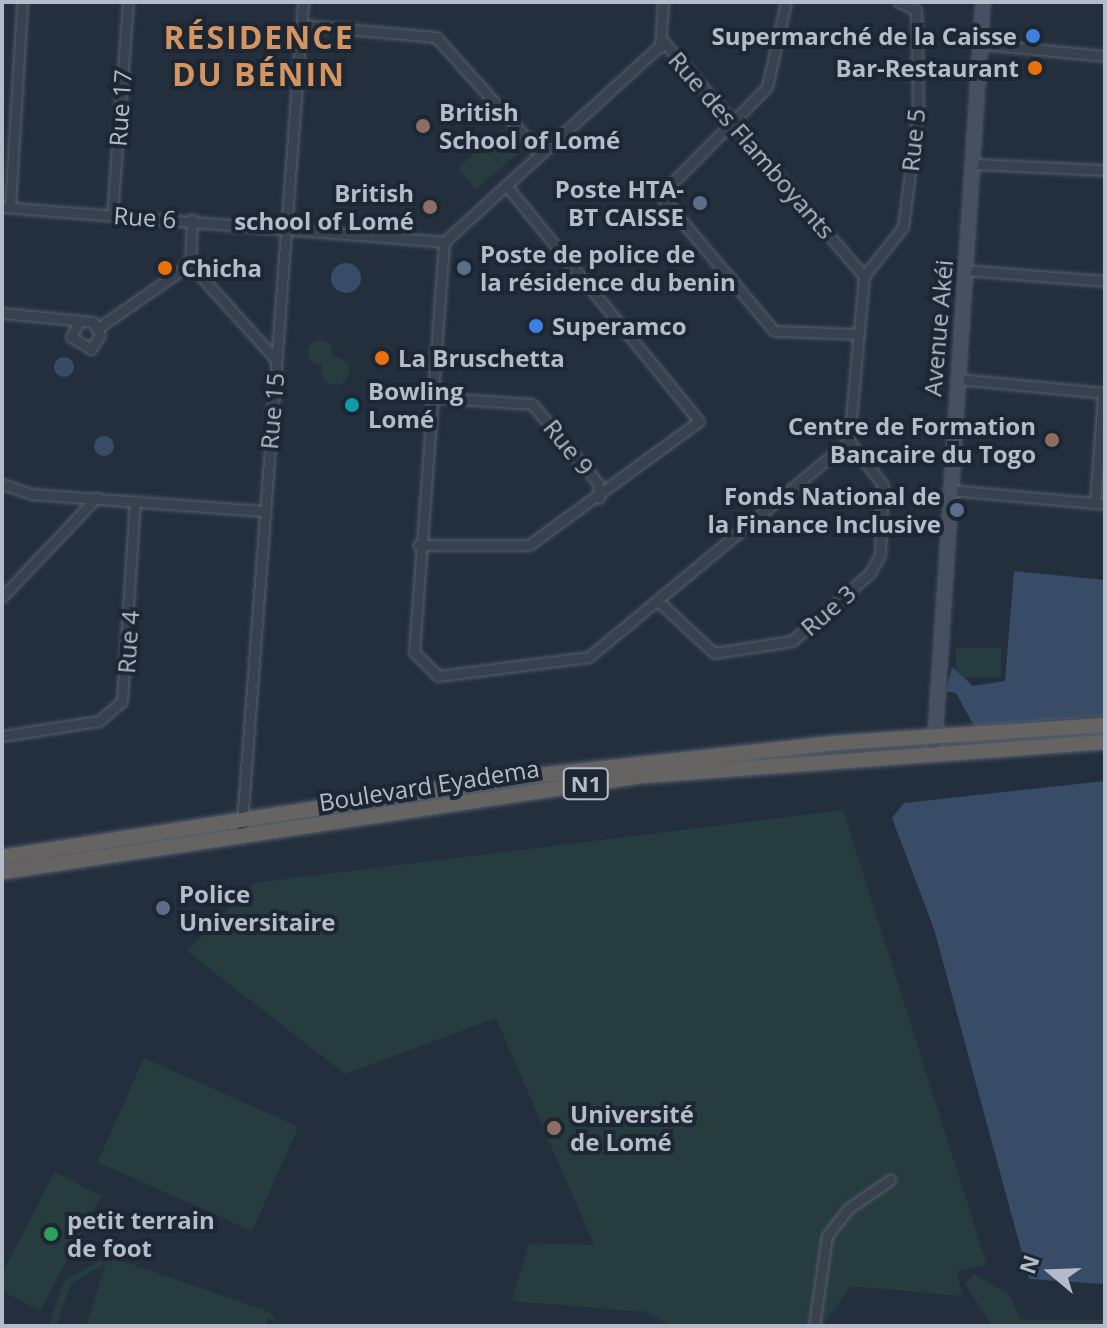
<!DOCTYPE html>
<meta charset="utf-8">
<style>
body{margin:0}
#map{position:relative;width:1107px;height:1328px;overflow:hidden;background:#242f3e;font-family:"Open Sans",sans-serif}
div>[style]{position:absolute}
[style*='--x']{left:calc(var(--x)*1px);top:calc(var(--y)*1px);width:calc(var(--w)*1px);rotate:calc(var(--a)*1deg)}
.green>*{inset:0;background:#263c3f;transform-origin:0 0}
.round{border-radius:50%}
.water>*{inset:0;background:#394c67}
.roads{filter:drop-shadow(0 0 2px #565f6c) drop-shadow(0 0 2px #565f6c)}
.minor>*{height:9px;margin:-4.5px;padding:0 4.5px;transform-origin:4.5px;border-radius:4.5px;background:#38414e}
.secondary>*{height:12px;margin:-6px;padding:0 6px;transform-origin:6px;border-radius:6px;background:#465061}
.trunk>*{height:14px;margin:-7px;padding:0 7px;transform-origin:7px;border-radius:7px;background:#656462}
.dots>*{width:22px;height:22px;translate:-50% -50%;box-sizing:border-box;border:4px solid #1d2633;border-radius:50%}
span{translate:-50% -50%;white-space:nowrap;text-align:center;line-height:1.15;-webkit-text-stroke:8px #1d2633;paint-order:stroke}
.shield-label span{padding:2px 6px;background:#1d2633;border:2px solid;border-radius:6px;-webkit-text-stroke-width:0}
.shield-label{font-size:22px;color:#b4bcc9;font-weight:700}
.poi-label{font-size:24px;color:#b4bcc9;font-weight:700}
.right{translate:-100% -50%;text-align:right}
.left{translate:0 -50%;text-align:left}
.street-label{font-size:24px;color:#b4bcc9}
.district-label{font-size:32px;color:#d59563;font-weight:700;letter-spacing:2px}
.frame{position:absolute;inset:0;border:4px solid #b4bcc9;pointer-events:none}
.north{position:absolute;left:1011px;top:1232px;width:80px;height:80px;-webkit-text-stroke:6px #1d2633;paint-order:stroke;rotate:289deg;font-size:22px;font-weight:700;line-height:32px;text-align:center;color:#b4bcc9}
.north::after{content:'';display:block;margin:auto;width:28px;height:36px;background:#b4bcc9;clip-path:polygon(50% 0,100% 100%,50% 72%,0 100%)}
</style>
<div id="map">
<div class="green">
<i style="left:503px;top:129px;width:28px;height:60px;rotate:49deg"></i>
<i class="round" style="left:308px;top:340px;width:24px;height:24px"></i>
<i class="round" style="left:321px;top:357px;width:28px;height:28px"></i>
<i style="left:1001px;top:648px;width:29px;height:45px;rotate:90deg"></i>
<i style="clip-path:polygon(1105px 731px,1105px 736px,953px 744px,954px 741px)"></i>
<i style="clip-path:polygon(857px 750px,563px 780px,264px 826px,462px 791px,735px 757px)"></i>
<i style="clip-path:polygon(843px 810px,987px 1265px,957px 1271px,962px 1296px,851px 1286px,822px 1326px,673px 1326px,646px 1312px,512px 1301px,529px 1243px,594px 1245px,496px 1018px,345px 1074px,187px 951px,254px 883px)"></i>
<i style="left:144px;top:1058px;width:169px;height:114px;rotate:24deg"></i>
<i style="clip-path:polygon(55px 1172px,101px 1196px,40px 1311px,2px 1291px,2px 1273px)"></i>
<i style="clip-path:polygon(108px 1256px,269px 1312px,280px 1326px,268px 1318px,265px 1326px,86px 1326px,106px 1263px,71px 1284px,56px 1326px,48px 1326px,64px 1281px)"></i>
<i style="clip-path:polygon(974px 1274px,1008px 1293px,1021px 1320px,1105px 1320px,1105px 1326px,993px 1326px,965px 1284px)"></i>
</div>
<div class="water">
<i class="round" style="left:331px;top:263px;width:30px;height:30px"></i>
<i class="round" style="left:54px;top:357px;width:20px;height:20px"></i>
<i class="round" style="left:94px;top:436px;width:20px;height:20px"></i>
<i style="clip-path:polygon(1014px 571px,1105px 580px,1105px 716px,974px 726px,956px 693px,946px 691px,952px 667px,973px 686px,1005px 681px)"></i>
<i style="clip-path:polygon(1105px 781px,1105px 1284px,1029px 1279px,934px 929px,892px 818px,904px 803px)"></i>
</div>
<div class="roads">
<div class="minor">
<i style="--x:786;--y:2;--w:87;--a:102.6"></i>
<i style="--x:767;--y:87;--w:152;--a:134.7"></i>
<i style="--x:660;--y:195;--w:177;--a:50"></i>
<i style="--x:774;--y:331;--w:85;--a:2"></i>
<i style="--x:301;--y:25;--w:136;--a:5.1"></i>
<i style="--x:436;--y:37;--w:157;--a:48.1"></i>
<i style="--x:664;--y:42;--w:308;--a:49.5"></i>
<i style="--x:864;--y:276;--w:166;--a:95.2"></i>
<i style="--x:849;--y:441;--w:338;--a:140.3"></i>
<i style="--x:589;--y:657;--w:152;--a:172.8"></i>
<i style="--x:438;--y:676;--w:34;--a:-135"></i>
<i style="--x:414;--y:652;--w:411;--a:-85.8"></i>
<i style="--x:444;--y:242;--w:297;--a:-42.3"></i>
<i style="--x:980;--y:44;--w:126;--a:5.5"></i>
<i style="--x:660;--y:47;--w:45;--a:-86.2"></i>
<i style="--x:974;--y:164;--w:131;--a:2.6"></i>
<i style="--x:2;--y:207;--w:443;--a:4.5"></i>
<i style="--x:10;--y:207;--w:205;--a:-86.6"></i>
<i style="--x:112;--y:215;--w:214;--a:-85.7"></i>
<i style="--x:192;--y:219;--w:45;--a:92.5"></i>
<i style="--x:190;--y:264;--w:129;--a:48.1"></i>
<i style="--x:965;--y:270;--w:140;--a:4.5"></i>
<i style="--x:864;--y:276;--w:63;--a:-51.5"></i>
<i style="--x:903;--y:227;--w:116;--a:-82.6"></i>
<i style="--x:918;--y:112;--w:102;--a:-91.1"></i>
<i style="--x:916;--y:10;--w:19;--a:-155"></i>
<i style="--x:2;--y:313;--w:91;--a:5.6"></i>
<i style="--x:93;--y:322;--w:15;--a:62"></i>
<i style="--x:100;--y:335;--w:17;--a:123"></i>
<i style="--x:91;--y:349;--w:23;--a:-149"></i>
<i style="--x:71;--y:337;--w:17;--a:-62"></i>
<i style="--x:98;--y:328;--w:112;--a:-34.8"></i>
<i style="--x:956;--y:379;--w:150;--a:5.4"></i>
<i style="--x:429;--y:397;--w:103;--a:3.9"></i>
<i style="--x:532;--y:404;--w:103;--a:50.1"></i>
<i style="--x:598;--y:483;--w:15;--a:86"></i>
<i style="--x:2;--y:484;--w:31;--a:19"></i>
<i style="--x:31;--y:494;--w:233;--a:4.2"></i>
<i style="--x:948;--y:490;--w:158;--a:5.1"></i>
<i style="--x:1095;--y:503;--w:110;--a:-85.8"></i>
<i style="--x:418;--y:545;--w:111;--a:0"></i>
<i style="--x:529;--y:545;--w:210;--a:-36.1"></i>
<i style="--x:699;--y:421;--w:305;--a:-129.3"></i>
<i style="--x:2;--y:597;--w:137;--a:-46.5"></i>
<i style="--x:659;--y:602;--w:75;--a:42.8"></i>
<i style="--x:714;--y:653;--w:79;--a:-8.7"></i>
<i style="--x:792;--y:641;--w:103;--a:-41.1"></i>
<i style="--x:870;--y:573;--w:21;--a:-61"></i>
<i style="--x:880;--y:555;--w:70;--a:-87.5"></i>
<i style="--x:883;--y:485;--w:56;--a:-127.7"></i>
<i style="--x:2;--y:736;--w:98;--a:-8.8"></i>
<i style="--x:99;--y:721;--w:30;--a:-41"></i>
<i style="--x:122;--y:701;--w:199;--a:-86.3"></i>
<i style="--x:241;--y:837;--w:837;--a:-85.75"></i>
<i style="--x:814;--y:1326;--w:91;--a:-81.8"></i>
<i style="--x:827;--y:1236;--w:36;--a:-52"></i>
<i style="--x:849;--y:1208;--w:50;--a:-34.3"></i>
</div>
<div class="secondary">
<i style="--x:934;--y:754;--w:754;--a:-86.27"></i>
</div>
<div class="trunk">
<i style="--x:2;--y:857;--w:517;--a:-8.79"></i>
<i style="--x:513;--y:778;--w:324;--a:-6.2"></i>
<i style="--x:835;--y:743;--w:271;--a:-3.8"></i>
<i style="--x:2;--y:872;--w:646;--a:-8.54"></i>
<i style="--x:641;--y:776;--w:465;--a:-4.2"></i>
</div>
</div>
<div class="dots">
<i style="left:1033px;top:36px;background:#3f7fe0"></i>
<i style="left:1035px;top:68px;background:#e8710a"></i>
<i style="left:423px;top:126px;background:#8d6e63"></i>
<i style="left:700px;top:203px;background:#5c6f8a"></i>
<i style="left:430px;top:207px;background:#8d6e63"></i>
<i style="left:165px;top:268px;background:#e8710a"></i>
<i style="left:464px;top:268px;background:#5c6f8a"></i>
<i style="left:536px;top:326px;background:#3f7fe0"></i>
<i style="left:382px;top:358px;background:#e8710a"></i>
<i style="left:352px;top:405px;background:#0f9aa8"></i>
<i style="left:1052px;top:440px;background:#8d6e63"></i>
<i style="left:957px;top:510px;background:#5c6f8a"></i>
<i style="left:163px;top:908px;background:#5c6f8a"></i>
<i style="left:554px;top:1128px;background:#8d6e63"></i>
<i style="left:51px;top:1234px;background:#2e9e5b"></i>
</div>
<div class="shield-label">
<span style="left:586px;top:784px">N1</span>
</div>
<div class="poi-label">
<span class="right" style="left:1017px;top:36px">Supermarché de la Caisse</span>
<span class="right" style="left:1019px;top:68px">Bar-Restaurant</span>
<span class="left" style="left:439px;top:126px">British<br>School of Lomé</span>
<span class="right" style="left:684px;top:203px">Poste HTA-<br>BT CAISSE</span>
<span class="right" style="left:414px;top:207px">British<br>school of Lomé</span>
<span class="left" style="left:480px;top:268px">Poste de police de<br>la résidence du benin</span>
<span class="left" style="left:181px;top:268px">Chicha</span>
<span class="left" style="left:552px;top:326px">Superamco</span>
<span class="left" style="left:398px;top:358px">La Bruschetta</span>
<span class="left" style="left:368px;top:405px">Bowling<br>Lomé</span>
<span class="right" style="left:1036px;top:440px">Centre de Formation<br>Bancaire du Togo</span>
<span class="right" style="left:941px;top:510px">Fonds National de<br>la Finance Inclusive</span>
<span class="left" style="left:179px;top:908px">Police<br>Universitaire</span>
<span class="left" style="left:570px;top:1128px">Université<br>de Lomé</span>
<span class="left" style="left:67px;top:1234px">petit terrain<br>de foot</span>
</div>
<div class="street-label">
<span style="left:120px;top:108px;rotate:-86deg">Rue 17</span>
<span style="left:913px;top:140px;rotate:-84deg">Rue 5</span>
<span style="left:752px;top:145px;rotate:49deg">Rue des Flamboyants</span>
<span style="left:145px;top:217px;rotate:4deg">Rue 6</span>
<span style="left:938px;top:328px;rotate:-85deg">Avenue Akéi</span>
<span style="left:272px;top:411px;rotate:-85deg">Rue 15</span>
<span style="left:569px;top:447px;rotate:51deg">Rue 9</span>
<span style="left:828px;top:610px;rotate:-41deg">Rue 3</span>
<span style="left:128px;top:642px;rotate:-86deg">Rue 4</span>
<span style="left:429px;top:785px;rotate:-9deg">Boulevard Eyadema</span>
</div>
<div class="district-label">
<span style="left:259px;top:56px">RÉSIDENCE<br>DU BÉNIN</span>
</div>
<div class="frame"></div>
<div class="north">N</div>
</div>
